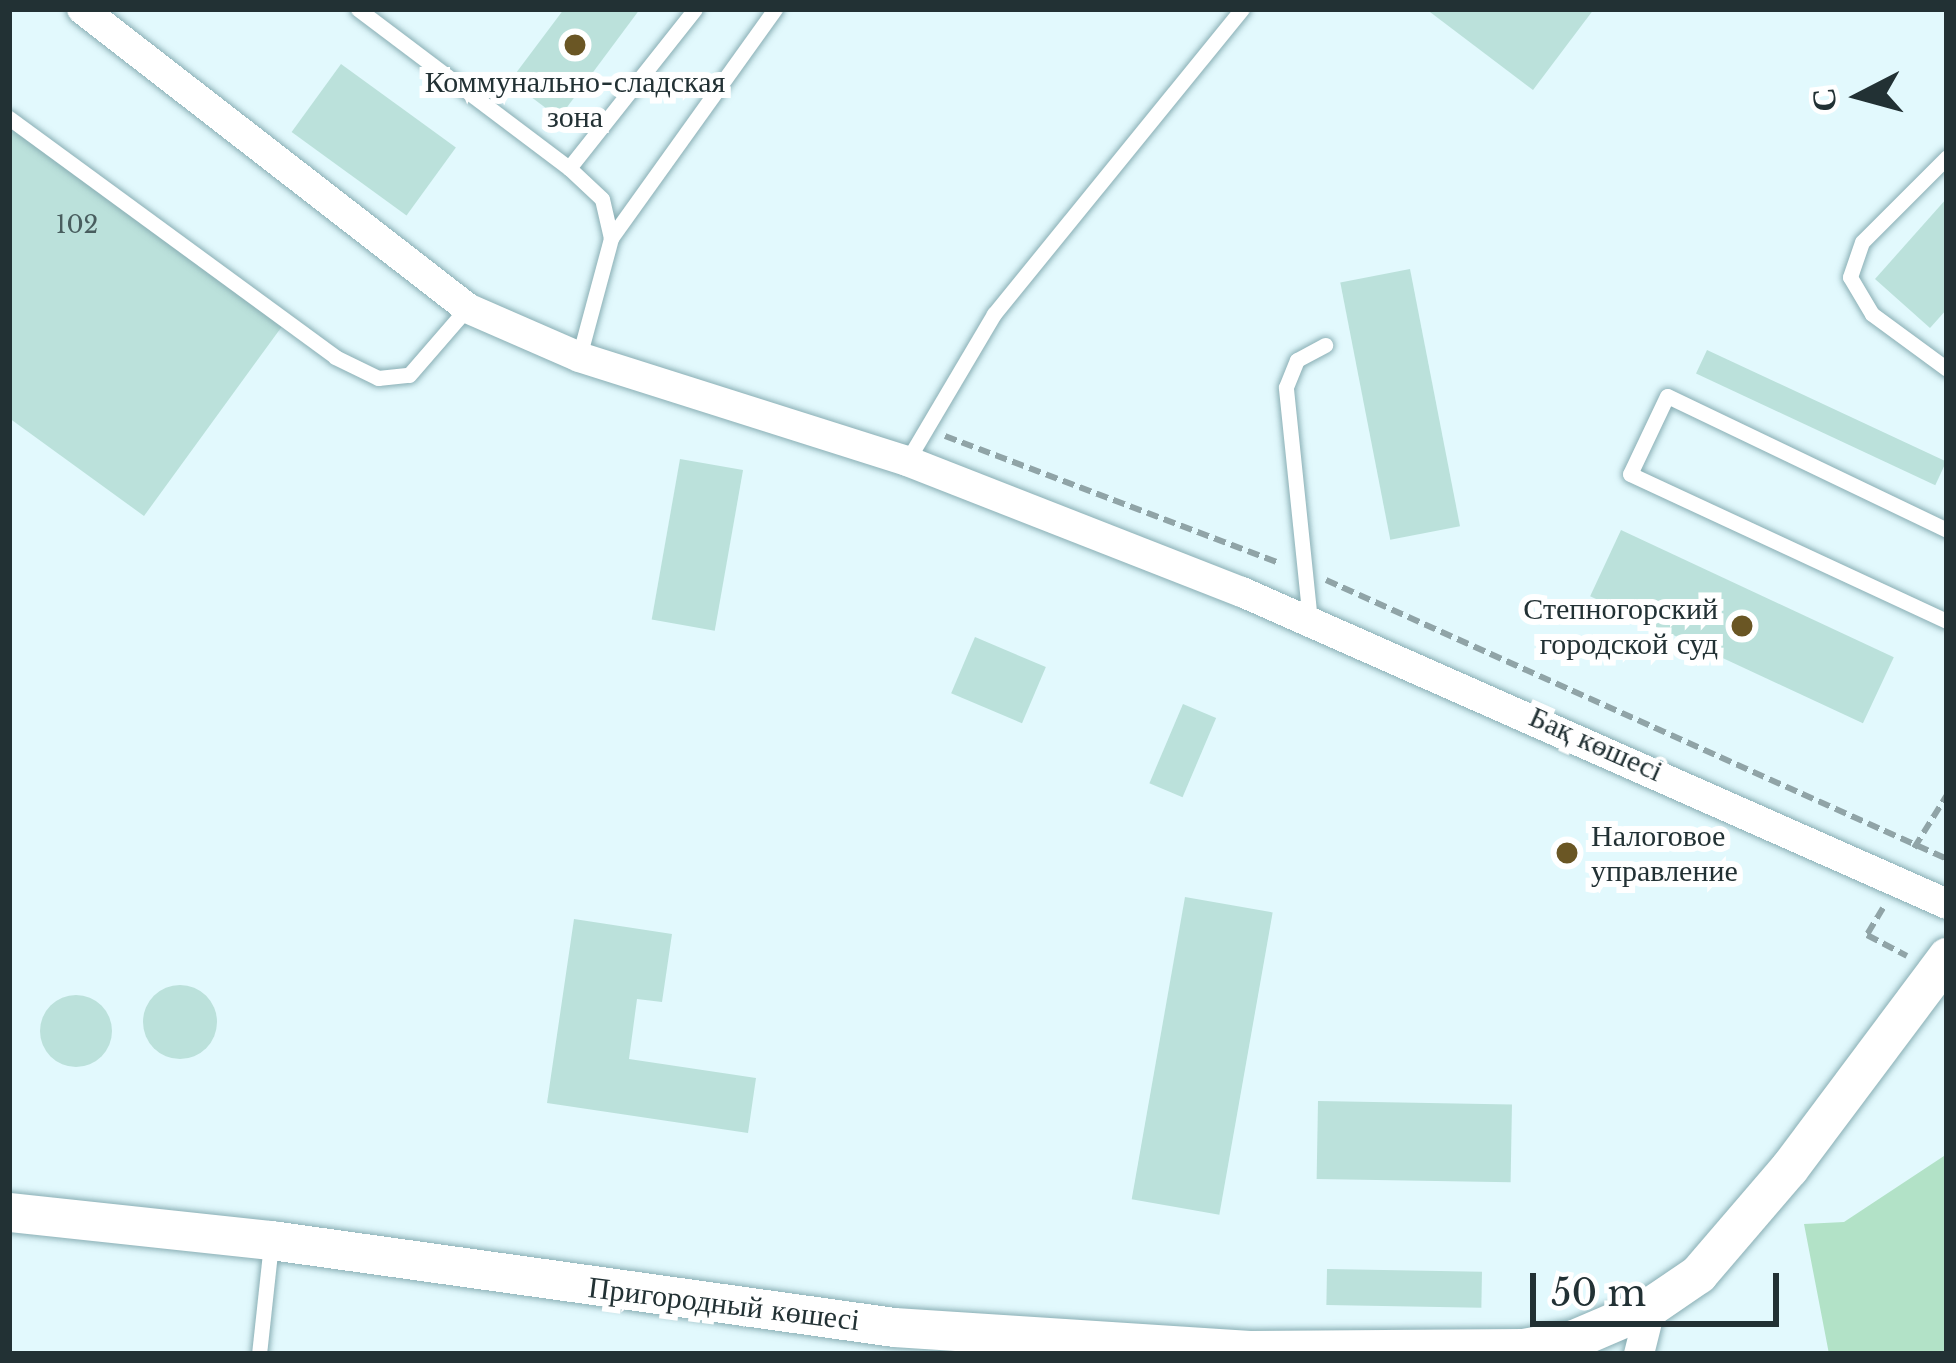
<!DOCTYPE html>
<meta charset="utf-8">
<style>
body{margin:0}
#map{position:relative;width:1956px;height:1363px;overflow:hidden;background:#e2f9fd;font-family:"Libre Baskerville",serif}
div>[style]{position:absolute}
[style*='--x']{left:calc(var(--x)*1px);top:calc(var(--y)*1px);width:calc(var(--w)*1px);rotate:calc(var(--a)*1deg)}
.green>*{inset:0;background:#b2e2c7}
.building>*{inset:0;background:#bbe1db;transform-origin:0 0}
.round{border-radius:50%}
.path>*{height:6px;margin-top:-3px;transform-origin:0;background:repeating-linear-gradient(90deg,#90a4a7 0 12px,transparent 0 18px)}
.roads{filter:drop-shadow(0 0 3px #89aeb4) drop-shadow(0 0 3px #89aeb4)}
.service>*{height:15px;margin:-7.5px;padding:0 7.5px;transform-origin:7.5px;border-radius:7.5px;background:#fff}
.minor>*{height:30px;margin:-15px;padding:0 15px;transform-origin:15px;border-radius:15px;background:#fff}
.tertiary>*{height:39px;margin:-19.5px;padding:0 19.5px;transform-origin:19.5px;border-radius:19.5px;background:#fff}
.dots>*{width:33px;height:33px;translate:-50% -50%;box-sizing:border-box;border:6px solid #fff;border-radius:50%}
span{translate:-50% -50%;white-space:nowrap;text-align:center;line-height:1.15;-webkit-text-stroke:12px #fff;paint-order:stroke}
.number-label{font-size:24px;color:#485d5e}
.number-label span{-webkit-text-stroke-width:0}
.poi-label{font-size:30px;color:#223134}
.right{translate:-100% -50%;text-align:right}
.left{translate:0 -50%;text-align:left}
.street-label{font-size:30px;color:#223134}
.frame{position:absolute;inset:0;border:12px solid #223134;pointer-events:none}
.north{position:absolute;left:1800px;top:36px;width:120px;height:120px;-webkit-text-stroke:9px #fff;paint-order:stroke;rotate:264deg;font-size:33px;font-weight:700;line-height:48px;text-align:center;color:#223134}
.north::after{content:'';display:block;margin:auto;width:42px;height:54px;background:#223134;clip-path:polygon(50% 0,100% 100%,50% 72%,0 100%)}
.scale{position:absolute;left:1530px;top:1273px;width:249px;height:54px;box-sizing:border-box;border:6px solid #223134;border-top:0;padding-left:15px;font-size:36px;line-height:42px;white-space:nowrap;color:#223134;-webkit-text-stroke:9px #fff;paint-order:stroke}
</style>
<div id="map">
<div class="green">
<i style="clip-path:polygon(1947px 1154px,1947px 1354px,1829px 1354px,1804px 1224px,1844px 1222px)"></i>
</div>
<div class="building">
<i style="clip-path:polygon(564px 9px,640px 9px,559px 118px,510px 81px)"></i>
<i style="clip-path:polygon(1426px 9px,1594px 9px,1533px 90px)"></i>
<i style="left:341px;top:64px;width:142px;height:84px;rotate:36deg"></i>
<i style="clip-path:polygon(9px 125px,283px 325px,144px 516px,9px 418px)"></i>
<i style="clip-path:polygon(1947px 198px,1947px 309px,1930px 328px,1875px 279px)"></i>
<i style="left:1410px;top:269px;width:262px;height:71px;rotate:79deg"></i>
<i style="left:1707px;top:350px;width:264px;height:26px;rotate:25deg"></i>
<i style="left:680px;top:459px;width:64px;height:163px;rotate:10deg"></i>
<i style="left:1621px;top:530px;width:301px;height:73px;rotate:25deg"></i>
<i style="left:975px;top:637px;width:77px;height:61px;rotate:23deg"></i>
<i style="left:1183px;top:704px;width:36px;height:86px;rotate:23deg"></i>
<i style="left:1185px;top:897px;width:89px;height:307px;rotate:10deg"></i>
<i style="clip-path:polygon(574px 919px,672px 934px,662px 1002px,637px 999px,629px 1059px,756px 1078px,748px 1133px,547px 1103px)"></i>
<i class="round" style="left:143px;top:985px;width:74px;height:74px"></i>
<i class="round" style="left:40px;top:995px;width:72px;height:72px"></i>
<i style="left:1318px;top:1101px;width:194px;height:78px;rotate:1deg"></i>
<i style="left:1327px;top:1269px;width:155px;height:36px;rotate:1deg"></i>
</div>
<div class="path">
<i style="--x:945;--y:436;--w:358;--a:20.8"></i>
<i style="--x:1326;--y:580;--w:681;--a:24.19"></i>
<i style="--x:1914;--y:848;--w:62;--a:-58.1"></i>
<i style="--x:1883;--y:908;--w:31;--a:121"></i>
<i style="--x:1867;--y:935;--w:45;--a:27.7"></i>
</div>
<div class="roads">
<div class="service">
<i style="--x:358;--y:9;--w:264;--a:37"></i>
<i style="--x:569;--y:168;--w:45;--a:43.2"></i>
<i style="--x:602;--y:199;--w:40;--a:77"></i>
<i style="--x:9;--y:118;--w:404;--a:36.2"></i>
<i style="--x:335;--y:357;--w:48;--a:26"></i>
<i style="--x:378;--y:378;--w:31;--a:-6"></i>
<i style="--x:409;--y:375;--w:89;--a:-49.1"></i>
<i style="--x:1947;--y:157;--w:120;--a:135"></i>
<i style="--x:1862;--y:242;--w:37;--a:109"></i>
<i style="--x:1850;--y:277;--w:43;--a:59.3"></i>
<i style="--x:1872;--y:314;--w:93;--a:36.3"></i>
<i style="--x:569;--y:168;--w:203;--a:-51.6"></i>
<i style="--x:579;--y:357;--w:123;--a:-74.9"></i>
<i style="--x:611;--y:238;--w:282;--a:-54.4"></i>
<i style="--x:907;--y:461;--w:171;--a:-59.4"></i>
<i style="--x:994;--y:314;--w:393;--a:-50.9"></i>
<i style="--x:1947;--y:530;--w:310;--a:-154.4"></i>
<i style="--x:1667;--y:396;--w:86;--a:115.4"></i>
<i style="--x:1630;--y:474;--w:349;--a:24.9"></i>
<i style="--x:1310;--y:621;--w:235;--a:-95.9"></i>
<i style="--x:1286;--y:387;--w:29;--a:-68"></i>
<i style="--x:1297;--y:360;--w:32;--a:-28"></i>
<i style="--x:259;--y:1354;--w:112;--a:-83.8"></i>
</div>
<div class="minor">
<i style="--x:82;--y:9;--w:487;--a:37.8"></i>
<i style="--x:467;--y:308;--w:122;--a:23.6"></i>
<i style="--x:579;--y:357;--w:344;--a:17.6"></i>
<i style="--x:907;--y:461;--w:360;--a:21.4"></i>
<i style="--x:1242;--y:592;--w:771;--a:23.87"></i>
<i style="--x:1639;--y:1354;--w:49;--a:-76"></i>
</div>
<div class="tertiary">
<i style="--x:9;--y:1212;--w:263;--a:6.1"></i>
<i style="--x:271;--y:1240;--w:629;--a:7.95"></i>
<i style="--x:894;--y:1327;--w:356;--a:3.7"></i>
<i style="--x:1249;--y:1350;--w:274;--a:-0.4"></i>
<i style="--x:1523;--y:1348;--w:52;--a:-10"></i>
<i style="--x:1574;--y:1339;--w:84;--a:-23.2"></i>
<i style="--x:1651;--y:1306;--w:57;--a:-34.2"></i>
<i style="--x:1698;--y:1274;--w:140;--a:-49.4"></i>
<i style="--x:1789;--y:1168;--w:264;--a:-53.2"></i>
</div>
</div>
<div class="dots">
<i style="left:575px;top:45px;background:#6a5624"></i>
<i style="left:1742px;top:626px;background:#6a5624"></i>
<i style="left:1567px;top:853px;background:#6a5624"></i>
</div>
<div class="number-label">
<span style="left:77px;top:225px">102</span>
</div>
<div class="poi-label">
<span style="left:575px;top:99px">Коммунально-сладская<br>зона</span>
<span class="right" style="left:1718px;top:626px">Степногорский<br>городской суд</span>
<span class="left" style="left:1591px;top:853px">Налоговое<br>управление</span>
</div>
<div class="street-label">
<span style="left:1596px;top:744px;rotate:24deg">Бақ көшесі</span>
<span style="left:724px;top:1304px;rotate:7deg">Пригородный көшесі</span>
</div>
<div class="frame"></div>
<div class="north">С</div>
<div class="scale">50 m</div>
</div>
